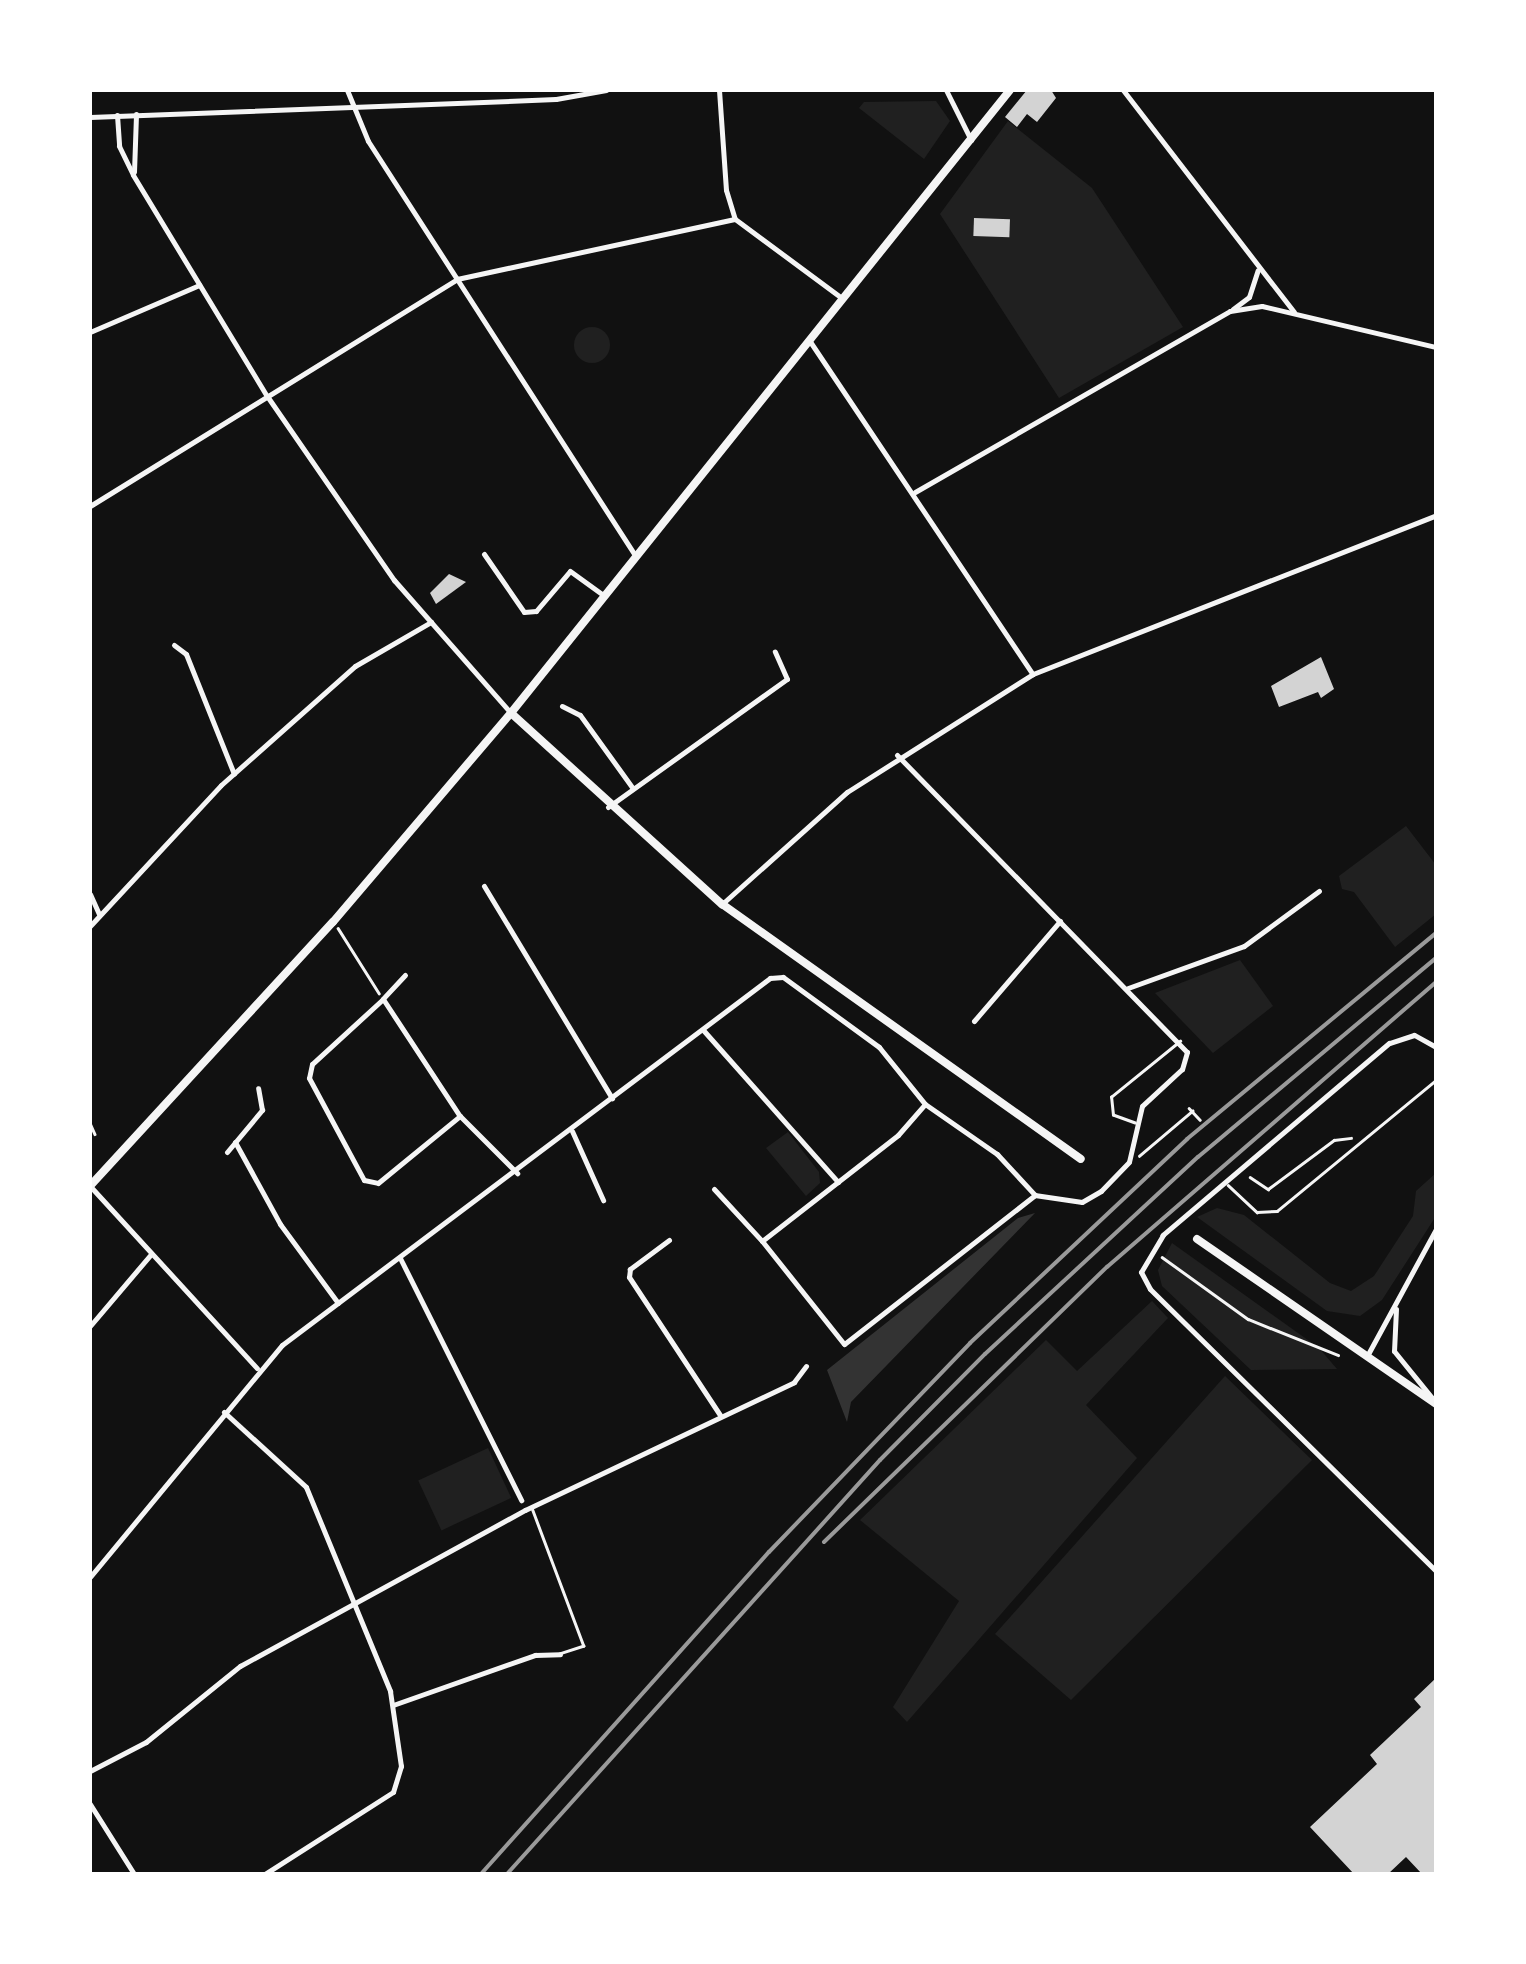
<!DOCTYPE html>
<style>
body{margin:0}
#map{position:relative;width:1526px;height:1964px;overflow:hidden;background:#111;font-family:"Asap Condensed",sans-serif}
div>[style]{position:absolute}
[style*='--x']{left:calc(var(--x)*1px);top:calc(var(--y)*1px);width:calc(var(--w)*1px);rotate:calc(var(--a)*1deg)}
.green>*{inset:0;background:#202020;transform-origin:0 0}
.round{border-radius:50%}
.water>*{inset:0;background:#333}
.building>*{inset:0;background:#d3d3d3;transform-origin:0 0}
.path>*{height:2.5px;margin:-1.25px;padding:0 1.25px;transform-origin:1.25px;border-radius:1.25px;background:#f5f5f5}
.service>*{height:2.5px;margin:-1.25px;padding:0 1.25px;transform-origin:1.25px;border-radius:1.25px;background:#f5f5f5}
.minor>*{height:5px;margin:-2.5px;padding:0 2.5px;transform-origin:2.5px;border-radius:2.5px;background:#f5f5f5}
.secondary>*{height:8px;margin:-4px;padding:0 4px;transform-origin:4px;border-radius:4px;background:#f5f5f5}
.primary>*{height:8px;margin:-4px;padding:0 4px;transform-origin:4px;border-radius:4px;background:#f5f5f5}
.rail>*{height:4px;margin:-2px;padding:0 2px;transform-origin:2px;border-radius:2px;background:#9a9a9a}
span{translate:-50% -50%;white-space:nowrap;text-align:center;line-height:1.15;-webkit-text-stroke:10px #fff;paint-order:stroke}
.frame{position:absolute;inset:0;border:92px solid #fff;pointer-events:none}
</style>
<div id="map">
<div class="green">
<i style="clip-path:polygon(936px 101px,950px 121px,924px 159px,859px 108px,864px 102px)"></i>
<i style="clip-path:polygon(1008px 121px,1092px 188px,1183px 327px,1059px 398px,940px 214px)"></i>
<i class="round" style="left:574px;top:327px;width:36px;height:36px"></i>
<i style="clip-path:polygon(1406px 826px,1436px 865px,1436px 914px,1395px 947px,1354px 892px,1342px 889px,1339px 876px)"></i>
<i style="clip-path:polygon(1240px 960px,1273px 1006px,1213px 1053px,1155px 993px)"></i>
<i style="clip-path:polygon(788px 1132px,819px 1172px,820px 1183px,806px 1196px,766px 1148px)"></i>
<i style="clip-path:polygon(1436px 1173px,1436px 1216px,1382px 1300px,1360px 1316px,1327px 1311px,1197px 1217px,1217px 1208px,1244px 1215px,1330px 1283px,1351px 1291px,1374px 1276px,1413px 1216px,1416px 1191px)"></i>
<i style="clip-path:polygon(1172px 1243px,1319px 1348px,1337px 1369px,1251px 1370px,1162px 1286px,1158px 1270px)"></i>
<i style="clip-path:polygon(1152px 1301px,1168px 1318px,1086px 1405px,1137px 1458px,907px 1722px,893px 1707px,959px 1601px,860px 1520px,1046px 1340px,1077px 1371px)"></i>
<i style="clip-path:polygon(1225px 1376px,1312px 1460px,1071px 1700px,995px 1634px)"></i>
<i style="left:488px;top:1448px;width:55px;height:77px;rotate:65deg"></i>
</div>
<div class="water">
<i style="clip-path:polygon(1035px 1213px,851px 1402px,847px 1422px,827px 1370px,1018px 1218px)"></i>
</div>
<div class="building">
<i style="clip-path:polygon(1027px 90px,1051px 90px,1056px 98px,1037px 122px,1027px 114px,1017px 127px,1005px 117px)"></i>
<i style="left:974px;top:218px;width:36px;height:18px;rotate:2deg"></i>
<i style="clip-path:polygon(449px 574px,466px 582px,436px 604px,430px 593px)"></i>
<i style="clip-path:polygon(1321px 657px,1334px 689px,1321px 698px,1318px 692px,1279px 707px,1271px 686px)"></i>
<i style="clip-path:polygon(1436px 1678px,1436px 1874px,1422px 1874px,1406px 1857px,1388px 1874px,1354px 1874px,1310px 1827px,1377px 1764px,1370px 1755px,1421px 1707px,1414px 1699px)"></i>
</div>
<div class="path">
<i style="--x:338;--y:928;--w:77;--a:57.8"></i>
<i style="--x:1189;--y:1108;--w:16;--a:47"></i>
<i style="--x:1139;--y:1156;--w:70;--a:-40.3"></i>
<i style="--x:1250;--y:1177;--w:22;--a:34"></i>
<i style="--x:1268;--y:1189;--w:82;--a:-36.6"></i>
<i style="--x:1334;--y:1140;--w:17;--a:-7"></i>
<i style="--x:1162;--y:1257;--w:106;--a:35.8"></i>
<i style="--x:1248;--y:1319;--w:97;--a:21.8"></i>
</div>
<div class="service">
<i style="--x:90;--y:1123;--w:12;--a:66"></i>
<i style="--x:1135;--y:1123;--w:23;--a:-160"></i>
<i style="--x:1113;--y:1115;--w:18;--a:-96"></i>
<i style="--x:1111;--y:1097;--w:89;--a:-39.1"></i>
<i style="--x:1228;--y:1185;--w:40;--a:43"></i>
<i style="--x:1257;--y:1212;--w:20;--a:-3"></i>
<i style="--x:1277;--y:1211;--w:206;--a:-39.5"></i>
<i style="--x:532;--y:1508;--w:147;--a:69.4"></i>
<i style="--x:584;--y:1646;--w:25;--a:162"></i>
</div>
<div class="minor">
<i style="--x:347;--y:90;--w:55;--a:67.6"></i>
<i style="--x:368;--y:141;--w:491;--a:57.2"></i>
<i style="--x:719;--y:90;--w:100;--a:86"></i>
<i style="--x:726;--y:190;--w:30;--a:73"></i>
<i style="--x:946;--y:90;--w:56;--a:63.4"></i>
<i style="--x:1123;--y:90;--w:280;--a:52.4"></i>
<i style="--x:117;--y:115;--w:31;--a:86"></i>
<i style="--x:119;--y:146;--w:32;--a:64"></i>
<i style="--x:133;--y:175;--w:258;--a:58.8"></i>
<i style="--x:267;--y:396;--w:224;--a:55.4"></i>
<i style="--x:394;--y:580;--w:177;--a:48.7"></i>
<i style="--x:90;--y:117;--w:466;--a:-2.2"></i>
<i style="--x:556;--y:99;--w:51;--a:-10.2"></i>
<i style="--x:134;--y:172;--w:58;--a:-88"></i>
<i style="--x:1233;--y:309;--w:20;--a:-37"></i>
<i style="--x:1249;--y:297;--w:28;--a:-72"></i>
<i style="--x:90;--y:332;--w:119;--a:-23.3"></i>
<i style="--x:809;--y:340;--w:402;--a:56.2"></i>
<i style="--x:915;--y:492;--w:363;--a:-29.9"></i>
<i style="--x:1230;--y:311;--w:32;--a:-9"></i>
<i style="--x:1262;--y:306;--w:179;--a:13.3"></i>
<i style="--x:90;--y:506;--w:432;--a:-31.7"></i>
<i style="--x:457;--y:279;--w:284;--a:-12.2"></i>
<i style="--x:735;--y:219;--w:129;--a:36.5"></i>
<i style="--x:484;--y:554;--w:70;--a:55.4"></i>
<i style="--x:524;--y:612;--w:12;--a:-5"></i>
<i style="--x:536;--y:611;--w:52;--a:-49.6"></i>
<i style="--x:570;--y:571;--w:41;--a:36"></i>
<i style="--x:174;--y:645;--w:15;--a:37"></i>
<i style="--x:186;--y:654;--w:129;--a:68.2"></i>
<i style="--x:562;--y:706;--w:20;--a:27"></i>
<i style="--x:580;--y:715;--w:89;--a:54.2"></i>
<i style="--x:897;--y:755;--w:415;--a:45.7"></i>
<i style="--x:1187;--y:1052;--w:18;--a:106"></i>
<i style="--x:1182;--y:1069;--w:54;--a:137.2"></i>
<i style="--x:1142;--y:1106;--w:57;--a:103.1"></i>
<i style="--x:1129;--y:1162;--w:40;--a:134"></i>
<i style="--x:1101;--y:1191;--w:22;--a:150"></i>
<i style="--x:1082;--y:1202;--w:48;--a:-171.5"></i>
<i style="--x:608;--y:807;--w:220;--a:-35.6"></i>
<i style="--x:787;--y:679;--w:30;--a:-114"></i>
<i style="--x:484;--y:886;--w:248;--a:58.9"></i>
<i style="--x:90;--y:894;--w:22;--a:66"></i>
<i style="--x:722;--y:904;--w:168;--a:-41.9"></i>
<i style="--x:847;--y:792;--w:220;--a:-32.4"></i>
<i style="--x:1033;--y:674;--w:433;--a:-21.5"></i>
<i style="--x:90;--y:926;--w:192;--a:-47.1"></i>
<i style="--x:221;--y:785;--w:179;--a:-41.6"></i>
<i style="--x:355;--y:666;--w:88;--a:-30.1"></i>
<i style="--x:405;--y:975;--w:33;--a:133"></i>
<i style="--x:383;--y:999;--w:140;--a:56.7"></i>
<i style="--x:460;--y:1116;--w:81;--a:45"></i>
<i style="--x:1128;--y:988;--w:123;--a:-19.9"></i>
<i style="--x:1244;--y:946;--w:93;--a:-36.3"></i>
<i style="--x:383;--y:999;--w:96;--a:137.5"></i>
<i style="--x:312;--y:1064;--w:14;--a:102"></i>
<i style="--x:309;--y:1078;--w:116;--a:61.7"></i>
<i style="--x:364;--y:1180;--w:14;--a:12"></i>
<i style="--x:378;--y:1183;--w:106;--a:-39.3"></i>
<i style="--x:974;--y:1021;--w:132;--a:-49.3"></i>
<i style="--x:704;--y:1031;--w:202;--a:48.4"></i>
<i style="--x:1436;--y:1047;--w:25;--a:-151"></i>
<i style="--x:1414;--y:1035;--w:26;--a:162"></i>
<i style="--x:1389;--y:1043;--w:297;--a:139.7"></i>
<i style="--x:1163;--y:1235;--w:43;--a:120.7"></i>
<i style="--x:1141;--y:1272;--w:19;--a:62"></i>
<i style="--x:1150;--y:1289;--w:402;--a:44.6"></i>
<i style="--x:572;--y:1131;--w:76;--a:65.8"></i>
<i style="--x:235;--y:1142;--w:94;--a:61.2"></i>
<i style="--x:280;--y:1224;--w:98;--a:53.7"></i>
<i style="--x:227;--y:1152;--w:55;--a:-50.2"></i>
<i style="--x:262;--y:1110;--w:22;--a:-100"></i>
<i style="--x:90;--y:1186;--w:247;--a:47.5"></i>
<i style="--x:714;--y:1189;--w:71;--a:47.3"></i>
<i style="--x:669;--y:1240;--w:49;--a:143.4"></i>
<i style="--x:630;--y:1269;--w:8;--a:97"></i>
<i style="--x:629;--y:1277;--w:165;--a:56.6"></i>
<i style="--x:400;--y:1258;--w:271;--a:63.4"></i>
<i style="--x:1396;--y:1309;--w:42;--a:92.7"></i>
<i style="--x:1394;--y:1351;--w:60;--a:51"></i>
<i style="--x:90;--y:1326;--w:94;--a:-49.7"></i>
<i style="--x:1367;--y:1356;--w:145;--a:-61.5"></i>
<i style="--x:224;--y:1412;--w:111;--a:42.4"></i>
<i style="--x:306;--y:1487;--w:221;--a:67.6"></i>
<i style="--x:390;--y:1691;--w:76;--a:81.7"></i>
<i style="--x:401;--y:1766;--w:27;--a:107"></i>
<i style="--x:393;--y:1792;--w:152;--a:147.4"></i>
<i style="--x:90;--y:1577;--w:301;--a:-50.4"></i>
<i style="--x:282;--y:1345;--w:611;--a:-36.94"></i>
<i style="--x:770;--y:978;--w:13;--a:-4"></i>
<i style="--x:783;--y:977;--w:119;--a:36.1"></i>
<i style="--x:879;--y:1047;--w:73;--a:51.1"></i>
<i style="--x:925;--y:1104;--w:88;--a:34.8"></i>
<i style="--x:997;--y:1154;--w:56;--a:47.2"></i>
<i style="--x:1035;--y:1195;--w:242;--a:142"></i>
<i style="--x:844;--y:1344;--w:132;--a:-128.5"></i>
<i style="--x:762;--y:1241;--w:172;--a:-37.9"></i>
<i style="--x:898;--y:1135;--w:41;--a:-48.9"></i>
<i style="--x:393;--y:1705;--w:151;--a:-19.4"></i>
<i style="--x:535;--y:1655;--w:25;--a:-2"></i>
<i style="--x:90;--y:1771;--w:63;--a:-27.4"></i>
<i style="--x:146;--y:1742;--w:121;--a:-39"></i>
<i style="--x:240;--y:1666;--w:325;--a:-28.7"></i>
<i style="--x:525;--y:1510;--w:298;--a:-25.4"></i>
<i style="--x:794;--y:1382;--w:20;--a:-53"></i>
<i style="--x:90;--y:1804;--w:83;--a:57.8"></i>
</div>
<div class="secondary">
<i style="--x:511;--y:713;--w:285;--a:42.2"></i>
<i style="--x:722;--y:904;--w:440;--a:35.4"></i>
<i style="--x:1197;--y:1239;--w:290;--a:34.6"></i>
</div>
<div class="primary">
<i style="--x:90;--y:1186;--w:359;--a:-47.4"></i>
<i style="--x:333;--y:922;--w:275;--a:-49.6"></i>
<i style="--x:511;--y:713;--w:798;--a:-51.31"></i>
</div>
<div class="rail">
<i style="--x:824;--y:1542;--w:395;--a:-44.2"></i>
<i style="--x:1107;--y:1267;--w:435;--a:-40.9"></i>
<i style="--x:481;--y:1874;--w:432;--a:-48.2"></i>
<i style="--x:769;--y:1552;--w:290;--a:-46.1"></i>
<i style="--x:970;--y:1343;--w:298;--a:-43.2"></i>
<i style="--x:1187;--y:1139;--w:323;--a:-39.6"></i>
<i style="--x:507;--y:1874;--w:557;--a:-47.98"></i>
<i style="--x:880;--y:1460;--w:149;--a:-45.3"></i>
<i style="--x:985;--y:1354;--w:290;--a:-42.8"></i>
<i style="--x:1198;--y:1157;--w:310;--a:-39.9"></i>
</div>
<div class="frame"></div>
</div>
